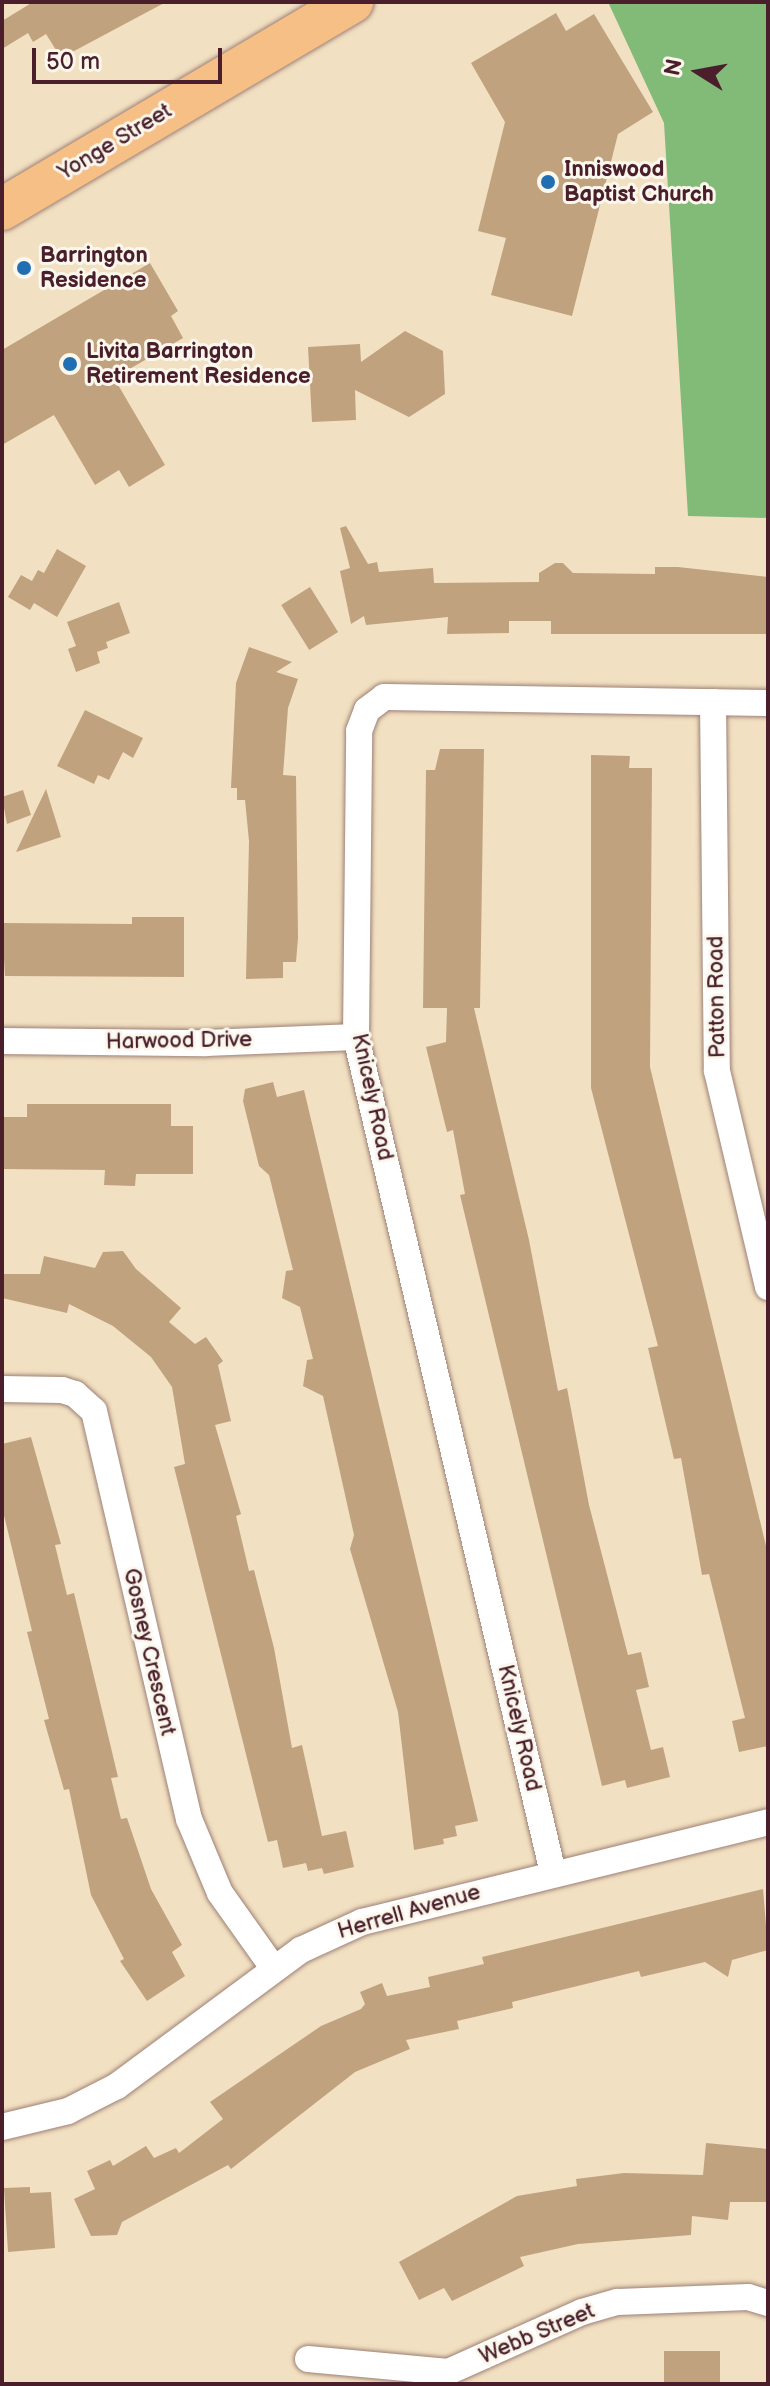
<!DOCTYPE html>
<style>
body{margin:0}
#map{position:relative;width:770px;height:2386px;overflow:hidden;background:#f2e0c2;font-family:"Balsamiq Sans",sans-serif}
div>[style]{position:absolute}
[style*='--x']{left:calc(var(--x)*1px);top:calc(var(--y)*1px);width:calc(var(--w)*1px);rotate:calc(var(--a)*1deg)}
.forest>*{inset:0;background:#82bb78}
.building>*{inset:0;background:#c0a27e;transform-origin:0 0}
.roads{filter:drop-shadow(0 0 2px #9e8076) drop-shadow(0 0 2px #9e8076)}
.minor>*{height:26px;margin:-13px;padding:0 13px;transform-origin:13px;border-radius:13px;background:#fff}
.primary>*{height:42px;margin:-21px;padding:0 21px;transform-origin:21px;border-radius:21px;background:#f5bf86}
.dots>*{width:22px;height:22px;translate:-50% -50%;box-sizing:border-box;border:4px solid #fbf7ec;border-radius:50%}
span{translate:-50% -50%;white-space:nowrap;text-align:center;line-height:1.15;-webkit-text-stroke:6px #fbf7ec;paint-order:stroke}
.street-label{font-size:22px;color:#4a1f2b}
.poi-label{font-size:22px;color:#4a1f2b;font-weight:700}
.left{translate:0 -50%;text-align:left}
.frame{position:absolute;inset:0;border:4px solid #4a1f2b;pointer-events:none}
.north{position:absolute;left:658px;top:32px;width:80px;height:80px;-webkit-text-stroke:6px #fbf7ec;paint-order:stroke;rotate:281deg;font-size:22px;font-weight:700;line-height:32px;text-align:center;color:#4a1f2b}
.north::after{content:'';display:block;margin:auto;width:28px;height:36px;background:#4a1f2b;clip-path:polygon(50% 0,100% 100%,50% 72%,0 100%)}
.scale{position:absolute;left:32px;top:48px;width:190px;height:36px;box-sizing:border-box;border:4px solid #4a1f2b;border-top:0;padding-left:10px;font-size:24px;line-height:28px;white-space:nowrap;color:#4a1f2b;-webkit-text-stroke:6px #fbf7ec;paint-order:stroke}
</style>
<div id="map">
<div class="forest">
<i style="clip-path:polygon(608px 2px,768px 2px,768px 518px,688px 516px,664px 123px)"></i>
</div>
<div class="building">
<i style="clip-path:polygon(33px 2px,166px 2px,61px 58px,46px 34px,33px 42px,28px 33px,2px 49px,2px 21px)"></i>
<i style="clip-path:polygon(556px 13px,566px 31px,594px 14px,653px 112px,618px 134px,572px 316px,491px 295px,506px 238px,478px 231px,505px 122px,471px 63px)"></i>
<i style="clip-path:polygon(150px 263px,178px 311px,171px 316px,183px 338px,114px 378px,165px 465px,129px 487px,119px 470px,95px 485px,54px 415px,2px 445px,2px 350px)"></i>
<i style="clip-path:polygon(405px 331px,443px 351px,445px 394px,409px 417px,355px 390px,356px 420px,312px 422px,308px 347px,360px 344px,361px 362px)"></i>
<i style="clip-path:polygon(346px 526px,368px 564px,377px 562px,379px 572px,433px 568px,434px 583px,539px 582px,539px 573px,555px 563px,563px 563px,573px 573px,655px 574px,655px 567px,678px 567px,768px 577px,768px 634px,551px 634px,551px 621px,509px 621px,509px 633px,447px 634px,448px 617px,366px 625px,364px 616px,351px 624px,340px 571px,350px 568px,340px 528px)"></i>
<i style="clip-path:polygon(57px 549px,86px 566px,57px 617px,34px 603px,30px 610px,8px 597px,21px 575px,32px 581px,38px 570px,44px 573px)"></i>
<i style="left:310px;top:587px;width:53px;height:34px;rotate:58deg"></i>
<i style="clip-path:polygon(119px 602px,130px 633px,106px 642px,108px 648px,97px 652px,100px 663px,76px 672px,68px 649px,76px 646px,67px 622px)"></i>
<i style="clip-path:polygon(249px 647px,292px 662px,276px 672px,298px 679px,288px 708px,283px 775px,296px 776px,298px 938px,296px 962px,283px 962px,283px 978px,246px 979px,249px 841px,245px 800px,237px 800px,237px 788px,231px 788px,236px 683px)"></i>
<i style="clip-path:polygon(85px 710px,143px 738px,133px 758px,123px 752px,109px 780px,98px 775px,94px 784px,57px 766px)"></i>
<i style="clip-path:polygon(440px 749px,484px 749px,480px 1008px,474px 1008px,529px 1240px,558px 1391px,567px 1388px,589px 1505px,628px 1655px,641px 1652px,649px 1687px,636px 1690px,651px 1750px,663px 1747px,670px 1777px,627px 1788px,625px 1780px,602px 1786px,460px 1195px,465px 1194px,453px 1130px,447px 1132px,426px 1047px,446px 1042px,447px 1008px,423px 1008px,426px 770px,435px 770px)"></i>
<i style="clip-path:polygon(591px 755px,630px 756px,629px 768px,652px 768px,650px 1067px,768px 1554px,768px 1746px,739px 1752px,732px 1721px,745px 1718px,709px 1574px,702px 1575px,681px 1458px,674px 1459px,648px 1348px,658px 1346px,591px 1088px)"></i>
<i style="clip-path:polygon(46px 789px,61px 837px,16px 852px)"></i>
<i style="clip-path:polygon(23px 790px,31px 815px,7px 824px,2px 797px)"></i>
<i style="clip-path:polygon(132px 917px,184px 917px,184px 977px,5px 976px,2px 923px,132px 924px)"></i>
<i style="clip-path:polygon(273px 1082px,277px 1097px,304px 1090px,478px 1821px,455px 1826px,457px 1836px,443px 1839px,444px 1844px,414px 1850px,398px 1712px,350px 1549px,354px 1535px,323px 1396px,303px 1386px,307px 1360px,313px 1359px,300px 1307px,282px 1298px,286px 1271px,293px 1270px,269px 1175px,259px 1166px,243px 1101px,245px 1089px)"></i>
<i style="clip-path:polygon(27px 1104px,171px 1104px,171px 1126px,193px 1126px,193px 1174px,136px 1174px,135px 1186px,104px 1185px,105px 1170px,2px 1169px,2px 1117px,27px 1117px)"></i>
<i style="clip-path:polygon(123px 1251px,136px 1269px,181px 1308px,169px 1322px,195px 1344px,206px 1337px,223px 1361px,218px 1365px,231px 1421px,215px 1425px,241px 1514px,236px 1516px,249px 1571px,254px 1570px,274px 1648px,292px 1748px,302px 1745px,322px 1836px,346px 1831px,354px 1867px,324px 1874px,322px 1868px,308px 1871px,306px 1863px,283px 1868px,277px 1840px,268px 1842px,174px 1467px,185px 1464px,172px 1387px,151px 1357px,113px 1326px,69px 1304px,67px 1313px,2px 1298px,2px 1274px,40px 1274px,44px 1256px,95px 1268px,103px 1252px)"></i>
<i style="clip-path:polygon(31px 1437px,61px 1544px,55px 1545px,67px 1595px,74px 1593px,118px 1777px,111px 1778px,121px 1819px,127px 1818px,151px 1889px,182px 1945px,172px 1952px,185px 1976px,147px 2001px,120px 1961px,124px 1959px,91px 1895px,69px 1789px,64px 1790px,44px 1720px,49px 1719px,27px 1632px,32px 1631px,2px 1507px,2px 1444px)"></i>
<i style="clip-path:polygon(763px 1889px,768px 1950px,732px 1960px,728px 1977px,705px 1962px,641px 1977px,639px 1971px,512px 2002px,513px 2008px,457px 2021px,459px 2029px,406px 2040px,410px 2049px,355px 2072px,231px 2169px,228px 2165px,122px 2222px,117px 2235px,91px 2236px,74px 2199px,95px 2189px,87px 2171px,110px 2160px,113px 2166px,146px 2146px,154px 2158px,176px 2148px,179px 2153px,223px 2119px,210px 2102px,321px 2026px,361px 2009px,365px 2004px,360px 1992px,382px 1983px,387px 1996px,430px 1987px,428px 1977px,484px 1964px,482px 1957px)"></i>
<i style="clip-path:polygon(706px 2143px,768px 2149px,768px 2202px,730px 2202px,728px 2220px,692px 2216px,691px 2235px,578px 2244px,520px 2257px,524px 2266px,452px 2301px,444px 2288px,419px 2300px,399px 2262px,517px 2196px,577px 2186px,576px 2179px,624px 2173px,703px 2175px)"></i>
<i style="clip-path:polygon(30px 2187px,30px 2193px,51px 2192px,55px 2248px,8px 2252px,4px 2188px)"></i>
<i style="left:720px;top:2351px;width:33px;height:56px;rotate:90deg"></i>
</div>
<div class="roads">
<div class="minor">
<i style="--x:713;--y:702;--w:369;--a:89.4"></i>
<i style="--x:717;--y:1071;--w:222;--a:76.7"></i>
<i style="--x:2;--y:1041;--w:204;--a:0.6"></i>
<i style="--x:206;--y:1043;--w:150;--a:-2.3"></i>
<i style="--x:2;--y:1389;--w:60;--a:1"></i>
<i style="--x:62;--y:1390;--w:14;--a:17"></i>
<i style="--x:75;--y:1394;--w:25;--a:42"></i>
<i style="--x:94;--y:1411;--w:419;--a:76.9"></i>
<i style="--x:189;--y:1819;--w:80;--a:67.3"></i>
<i style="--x:220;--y:1893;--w:93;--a:54.6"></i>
<i style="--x:553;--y:1873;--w:859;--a:-103.26"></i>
<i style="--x:356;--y:1037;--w:306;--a:-89.4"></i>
<i style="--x:359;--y:731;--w:22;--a:-69"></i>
<i style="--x:367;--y:710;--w:21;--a:-37"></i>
<i style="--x:384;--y:697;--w:384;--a:0.9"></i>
<i style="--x:2;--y:2127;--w:68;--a:-13.6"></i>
<i style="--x:68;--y:2111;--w:55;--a:-27"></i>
<i style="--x:117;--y:2086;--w:229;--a:-36.5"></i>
<i style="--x:301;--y:1950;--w:67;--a:-24.7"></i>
<i style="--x:362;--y:1922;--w:418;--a:-13.8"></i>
<i style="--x:308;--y:2359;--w:141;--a:5.3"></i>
<i style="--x:448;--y:2372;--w:147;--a:-24.1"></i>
<i style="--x:582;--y:2312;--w:37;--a:-16"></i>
<i style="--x:618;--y:2302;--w:130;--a:-2.2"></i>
<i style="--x:748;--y:2297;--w:21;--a:17"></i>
</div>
<div class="primary">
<i style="--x:2;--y:209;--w:407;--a:-30.6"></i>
</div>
</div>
<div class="dots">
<i style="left:548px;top:182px;background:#1f6fb2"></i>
<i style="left:24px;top:268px;background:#1f6fb2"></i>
<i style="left:70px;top:364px;background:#1f6fb2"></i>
</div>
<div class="street-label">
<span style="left:115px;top:142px;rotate:-31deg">Yonge Street</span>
<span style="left:717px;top:997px;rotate:-91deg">Patton Road</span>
<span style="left:179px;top:1041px;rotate:-1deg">Harwood Drive</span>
<span style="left:372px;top:1097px;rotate:78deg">Knicely Road</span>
<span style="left:149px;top:1652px;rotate:77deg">Gosney Crescent</span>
<span style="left:519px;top:1728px;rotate:77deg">Knicely Road</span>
<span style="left:409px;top:1912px;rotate:-16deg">Herrell Avenue</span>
<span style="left:537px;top:2334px;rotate:-23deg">Webb Street</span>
</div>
<div class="poi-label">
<span class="left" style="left:564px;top:182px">Inniswood<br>Baptist Church</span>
<span class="left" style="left:40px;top:268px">Barrington<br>Residence</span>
<span class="left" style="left:86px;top:364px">Livita Barrington<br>Retirement Residence</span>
</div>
<div class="frame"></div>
<div class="north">N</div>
<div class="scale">50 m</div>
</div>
